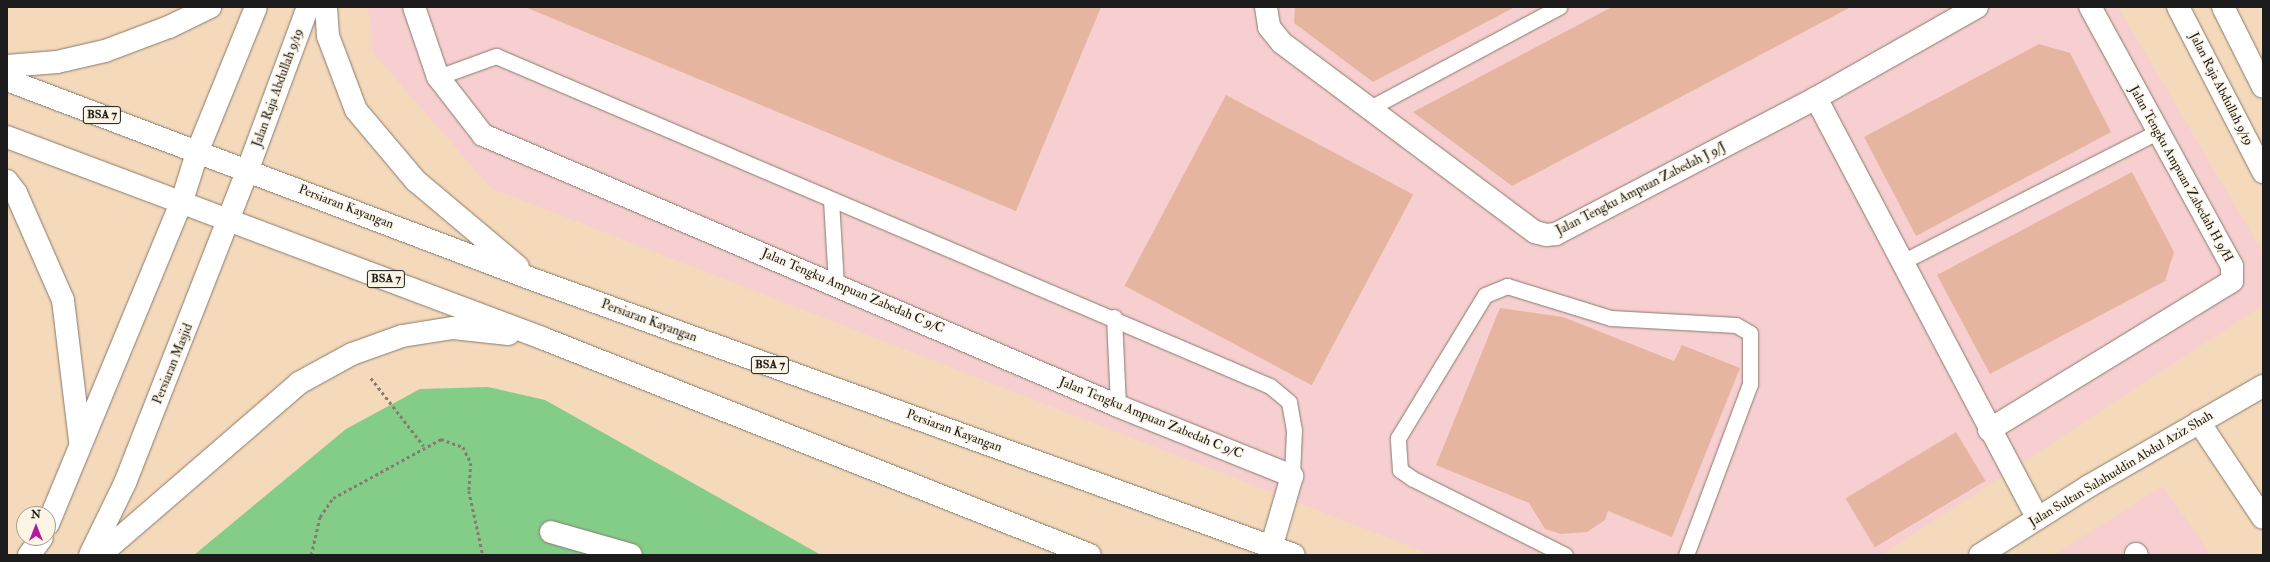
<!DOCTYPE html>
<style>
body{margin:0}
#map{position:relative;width:2270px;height:562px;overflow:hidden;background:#f4d9bb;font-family:"IM FELL Double Pica",serif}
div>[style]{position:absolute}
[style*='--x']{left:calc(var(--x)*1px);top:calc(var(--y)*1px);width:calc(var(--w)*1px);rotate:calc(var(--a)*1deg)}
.built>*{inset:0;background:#f7cfd0}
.green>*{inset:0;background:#84cd89}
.building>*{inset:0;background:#e6b5a0;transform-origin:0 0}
.path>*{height:2.5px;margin-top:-1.25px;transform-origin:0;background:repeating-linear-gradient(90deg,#887a6c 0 3px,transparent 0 6px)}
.roads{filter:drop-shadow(0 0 1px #887a6c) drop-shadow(0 0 1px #887a6c)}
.lane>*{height:15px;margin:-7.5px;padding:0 7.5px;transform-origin:7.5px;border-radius:7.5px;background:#fff}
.street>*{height:22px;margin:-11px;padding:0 11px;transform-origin:11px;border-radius:11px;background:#fff}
.secondary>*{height:22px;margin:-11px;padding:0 11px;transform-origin:11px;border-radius:11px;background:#fff}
.primary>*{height:22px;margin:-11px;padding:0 11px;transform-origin:11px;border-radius:11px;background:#fff}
span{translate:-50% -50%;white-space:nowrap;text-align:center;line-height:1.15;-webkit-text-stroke:3px #fcf5e5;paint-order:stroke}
.shield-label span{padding:1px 3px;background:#fcf5e5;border:1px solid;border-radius:3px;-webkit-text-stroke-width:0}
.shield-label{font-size:12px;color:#1c1c1c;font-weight:700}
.street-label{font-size:13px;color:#1c1c1c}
.frame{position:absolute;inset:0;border:8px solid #1c1c1c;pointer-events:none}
.north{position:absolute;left:16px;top:506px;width:40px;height:40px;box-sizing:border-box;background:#fcf5e5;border:1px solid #a29e95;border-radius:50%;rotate:0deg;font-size:11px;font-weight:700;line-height:16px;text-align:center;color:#1c1c1c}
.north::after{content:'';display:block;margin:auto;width:14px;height:18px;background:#b5179e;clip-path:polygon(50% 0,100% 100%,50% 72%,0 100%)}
</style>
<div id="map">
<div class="built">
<i style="clip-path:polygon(368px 7px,2118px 7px,2263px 253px,2263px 305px,1882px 555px,1432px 555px,491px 188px,373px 53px)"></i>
<i style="clip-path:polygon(2163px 486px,2211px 555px,2054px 555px)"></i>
</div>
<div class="green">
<i style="clip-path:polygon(488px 387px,545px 400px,821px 555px,194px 555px,346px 429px,420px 389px)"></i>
</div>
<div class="building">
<i style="clip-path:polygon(525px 7px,1101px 7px,1016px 211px)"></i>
<i style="clip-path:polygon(1295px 7px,1515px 7px,1373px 82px,1294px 23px)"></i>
<i style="clip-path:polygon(1612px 7px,1851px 7px,1512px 186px,1413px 112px)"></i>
<i style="clip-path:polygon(2039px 44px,2070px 53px,2111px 132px,1916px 236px,1864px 137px)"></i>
<i style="left:1226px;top:95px;width:212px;height:216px;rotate:28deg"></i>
<i style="clip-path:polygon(2132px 172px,2174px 252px,2165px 281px,1990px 374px,1937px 275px)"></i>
<i style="clip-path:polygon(1500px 308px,1563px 317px,1674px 361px,1682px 345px,1740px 368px,1672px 537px,1608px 511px,1605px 520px,1587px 532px,1561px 534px,1545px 529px,1529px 503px,1436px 465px)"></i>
<i style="left:1956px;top:432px;width:57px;height:129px;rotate:59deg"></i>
</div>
<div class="path">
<i style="--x:371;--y:378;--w:86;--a:52.1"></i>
<i style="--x:311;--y:555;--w:39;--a:-77"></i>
<i style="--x:320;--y:517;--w:23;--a:-56"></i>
<i style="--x:333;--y:498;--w:123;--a:-28.6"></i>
<i style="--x:441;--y:439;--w:23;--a:20"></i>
<i style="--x:463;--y:447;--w:18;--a:63"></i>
<i style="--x:471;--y:463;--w:28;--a:94"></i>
<i style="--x:469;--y:491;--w:66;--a:77.7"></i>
</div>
<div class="roads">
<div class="lane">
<i style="--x:438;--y:77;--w:62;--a:-19.9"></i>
<i style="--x:496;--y:56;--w:841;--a:23.09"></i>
<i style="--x:1270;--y:386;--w:25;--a:40"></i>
<i style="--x:1289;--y:402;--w:28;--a:80"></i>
<i style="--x:1294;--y:430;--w:46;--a:92.5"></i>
<i style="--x:1368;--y:109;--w:217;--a:-28.1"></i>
<i style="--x:831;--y:200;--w:83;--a:86.6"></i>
<i style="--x:1900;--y:263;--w:288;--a:-27"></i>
<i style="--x:1114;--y:317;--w:89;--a:87.4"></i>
<i style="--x:1565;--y:555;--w:170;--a:-153.4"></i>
<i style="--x:1413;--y:479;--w:16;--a:-145"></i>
<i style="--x:1400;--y:470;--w:32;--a:-94"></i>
<i style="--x:1398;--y:438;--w:167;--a:-58.7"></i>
<i style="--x:1485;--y:295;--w:24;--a:-22"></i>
<i style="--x:1507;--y:286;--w:109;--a:17.1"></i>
<i style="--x:1611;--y:318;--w:125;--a:3.2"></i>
<i style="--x:1736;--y:325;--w:16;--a:30"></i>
<i style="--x:1750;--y:333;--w:51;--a:90"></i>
<i style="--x:1750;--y:384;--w:183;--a:110.5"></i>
</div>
<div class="street">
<i style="--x:414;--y:7;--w:74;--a:71.1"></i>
<i style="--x:438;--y:77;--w:73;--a:52.2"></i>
<i style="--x:483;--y:135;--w:690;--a:23.11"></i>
<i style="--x:1118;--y:406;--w:188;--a:21.9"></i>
<i style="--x:1292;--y:476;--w:72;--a:106.2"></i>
<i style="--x:1266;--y:7;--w:20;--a:81"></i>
<i style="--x:1269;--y:27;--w:21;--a:51"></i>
<i style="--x:1282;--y:43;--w:316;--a:36.8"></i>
<i style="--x:1535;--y:232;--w:11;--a:15"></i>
<i style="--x:1546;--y:235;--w:10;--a:-6"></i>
<i style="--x:1556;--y:234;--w:293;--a:-27.6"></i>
<i style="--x:1816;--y:98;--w:185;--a:-29.5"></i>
<i style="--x:1816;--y:98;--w:474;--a:62.2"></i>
<i style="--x:2199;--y:422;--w:115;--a:56.3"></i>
<i style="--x:1989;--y:430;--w:285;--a:-31.5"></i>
<i style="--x:2232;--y:281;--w:15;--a:-90"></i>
<i style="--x:2232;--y:266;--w:295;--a:-118.7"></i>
<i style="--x:551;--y:532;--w:83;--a:16"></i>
<i style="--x:2136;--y:554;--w:1;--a:45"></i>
</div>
<div class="secondary">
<i style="--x:2178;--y:7;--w:186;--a:62.7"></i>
<i style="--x:2223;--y:7;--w:89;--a:63.4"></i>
<i style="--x:198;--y:150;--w:154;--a:-67.9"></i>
<i style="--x:248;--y:169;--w:173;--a:-69.7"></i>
<i style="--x:1980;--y:555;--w:129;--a:-32.3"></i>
<i style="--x:2089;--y:486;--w:201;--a:-29.9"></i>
</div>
<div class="primary">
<i style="--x:326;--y:7;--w:29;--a:86"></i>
<i style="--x:328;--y:36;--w:79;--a:69.3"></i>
<i style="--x:356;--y:110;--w:93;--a:49.8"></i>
<i style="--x:416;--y:181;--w:133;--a:40.1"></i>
<i style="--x:7;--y:66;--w:50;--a:-4.6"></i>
<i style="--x:57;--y:62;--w:49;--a:-12.9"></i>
<i style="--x:105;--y:51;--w:68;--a:-20.6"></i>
<i style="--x:169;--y:27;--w:46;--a:-26"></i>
<i style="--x:7;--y:80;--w:561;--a:20.76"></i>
<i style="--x:532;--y:279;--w:810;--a:19.91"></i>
<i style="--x:7;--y:137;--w:572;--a:20.59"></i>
<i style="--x:542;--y:338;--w:589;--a:21.6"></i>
<i style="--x:7;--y:181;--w:15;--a:53"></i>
<i style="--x:16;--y:193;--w:117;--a:66.3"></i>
<i style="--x:63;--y:300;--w:142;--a:83.1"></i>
<i style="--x:48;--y:524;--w:350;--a:-67.5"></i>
<i style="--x:182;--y:201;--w:53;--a:-72.6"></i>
<i style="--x:29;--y:555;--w:21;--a:-53"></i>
<i style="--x:90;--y:555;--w:80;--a:-64.1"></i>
<i style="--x:125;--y:483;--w:337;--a:-68.6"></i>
<i style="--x:100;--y:555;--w:263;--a:-40.8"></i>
<i style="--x:299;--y:383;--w:60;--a:-28.7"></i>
<i style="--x:352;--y:354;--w:53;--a:-19.8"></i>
<i style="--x:402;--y:336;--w:52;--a:-8.9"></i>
<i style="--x:453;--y:328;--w:56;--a:6.1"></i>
</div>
</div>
<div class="shield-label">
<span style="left:102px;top:115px">BSA 7</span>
<span style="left:386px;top:279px">BSA 7</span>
<span style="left:770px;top:365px">BSA 7</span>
</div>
<div class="street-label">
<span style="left:278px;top:88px;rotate:-70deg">Jalan Raja Abdullah 9/19</span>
<span style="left:2221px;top:89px;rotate:63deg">Jalan Raja Abdullah 9/19</span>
<span style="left:2181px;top:174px;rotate:61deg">Jalan Tengku Ampuan Zabedah H 9/H</span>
<span style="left:1641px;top:189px;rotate:-27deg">Jalan Tengku Ampuan Zabedah J 9/J</span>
<span style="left:346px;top:207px;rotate:21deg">Persiaran Kayangan</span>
<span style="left:853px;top:291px;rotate:23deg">Jalan Tengku Ampuan Zabedah C 9/C</span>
<span style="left:649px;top:321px;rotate:20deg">Persiaran Kayangan</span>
<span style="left:173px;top:364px;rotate:-68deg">Persiaran Masjid</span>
<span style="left:1151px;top:418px;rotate:22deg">Jalan Tengku Ampuan Zabedah C 9/C</span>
<span style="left:954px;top:431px;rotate:20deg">Persiaran Kayangan</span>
<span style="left:2121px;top:469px;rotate:-31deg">Jalan Sultan Salahuddin Abdul Aziz Shah</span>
</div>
<div class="frame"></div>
<div class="north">N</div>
</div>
